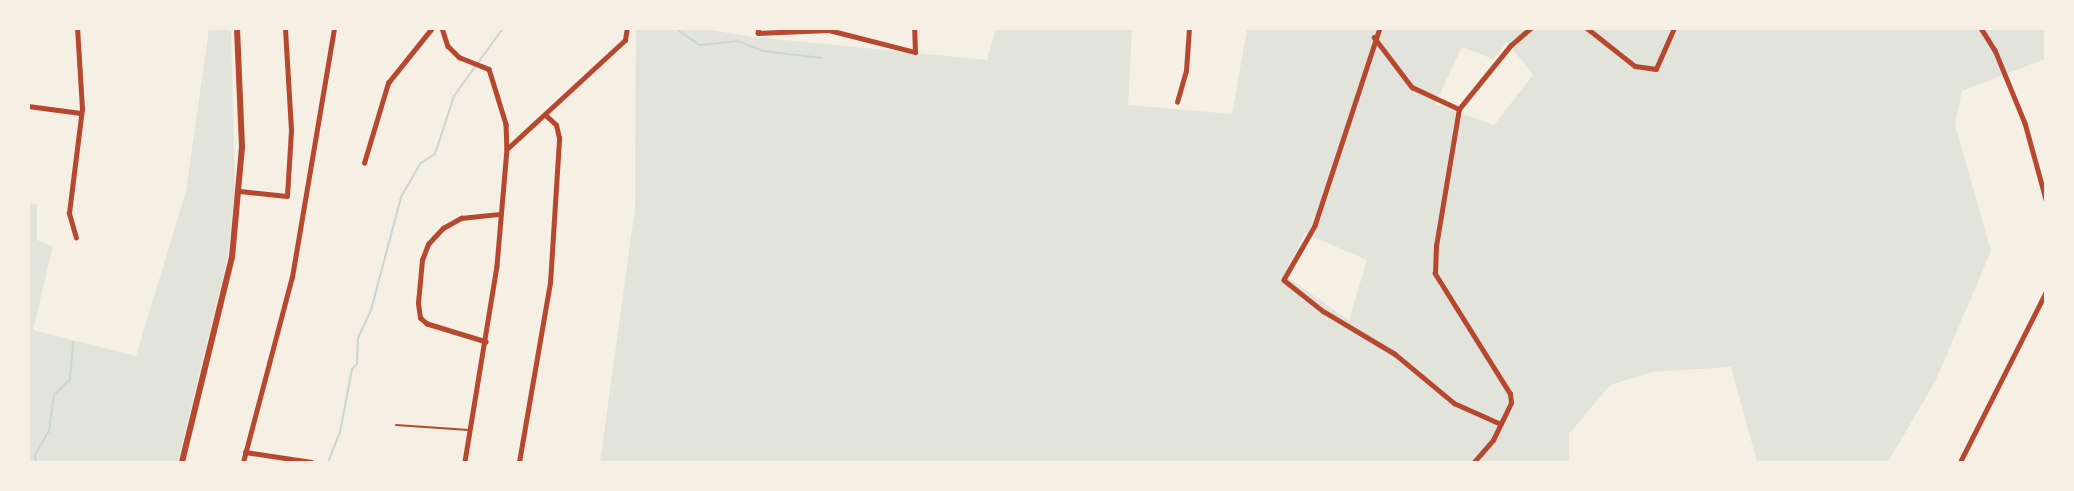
<!DOCTYPE html>
<style>
body{margin:0}
#map{position:relative;width:2074px;height:491px;overflow:hidden;background:#f6efe4;font-family:Georgia,serif}
div>[style]{position:absolute}
[style*='--x']{left:calc(var(--x)*1px);top:calc(var(--y)*1px);width:calc(var(--w)*1px);rotate:calc(var(--a)*1deg)}
.green>*{inset:0;background:#e2e4dc}
.stream>*{height:2px;margin:-1px;padding:0 1px;transform-origin:1px;border-radius:1px;background:#c9d6d2}
.service>*{height:2px;margin:-1px;padding:0 1px;transform-origin:1px;border-radius:1px;background:#b5482f}
.minor>*{height:4.5px;margin:-2.25px;padding:0 2.25px;transform-origin:2.25px;border-radius:2.25px;background:#b5482f}
.secondary>*{height:6px;margin:-3px;padding:0 3px;transform-origin:3px;border-radius:3px;background:#b5482f}
span{translate:-50% -50%;white-space:nowrap;text-align:center;line-height:1.15;-webkit-text-stroke:6px #f6efe4;paint-order:stroke}
.frame{position:absolute;inset:0;border:30px solid #f6efe4;pointer-events:none}
</style>
<div id="map">
<div class="green">
<i style="clip-path:polygon(evenodd,1671px 28px,1668px 36px,1674px 38px,1678px 28px,2045px 29px,2045px 59px,1962px 91px,1955px 125px,1991px 251px,1936px 380px,1888px 462px,1757px 462px,1731px 367px,1652px 372px,1610px 385px,1569px 434px,1569px 462px,600px 462px,635px 208px,636px 29px,704px 29px,754px 37px,987px 60px,996px 29px,1132px 29px,1128px 105px,1232px 114px,1247px 29px,1671px 28px,1507px 42px,1533px 75px,1494px 125px,1435px 104px,1462px 47px,1493px 59px,1507px 42px,1671px 28px,1305px 233px,1367px 260px,1349px 320px,1284px 275px,1305px 233px)"></i>
<i style="clip-path:polygon(209px 29px,231px 29px,235px 190px,228px 255px,178px 462px,29px 462px,28px 203px,37px 204px,37px 240px,53px 246px,33px 330px,136px 356px,186px 191px)"></i>
</div>
<div class="stream">
<i style="--x:679;--y:31;--w:25;--a:34"></i>
<i style="--x:700;--y:45;--w:37;--a:-6"></i>
<i style="--x:737;--y:41;--w:28;--a:21"></i>
<i style="--x:763;--y:51;--w:59;--a:6.8"></i>
<i style="--x:36;--y:462;--w:7;--a:-98"></i>
<i style="--x:35;--y:455;--w:28;--a:-60"></i>
<i style="--x:49;--y:431;--w:36;--a:-82"></i>
<i style="--x:54;--y:395;--w:23;--a:-45"></i>
<i style="--x:70;--y:379;--w:37;--a:-85"></i>
<i style="--x:328;--y:462;--w:32;--a:-68"></i>
<i style="--x:340;--y:432;--w:64;--a:-79.2"></i>
<i style="--x:352;--y:369;--w:7;--a:-45"></i>
<i style="--x:357;--y:364;--w:26;--a:-88"></i>
<i style="--x:358;--y:338;--w:31;--a:-65"></i>
<i style="--x:371;--y:310;--w:117;--a:-75.1"></i>
<i style="--x:401;--y:197;--w:39;--a:-60"></i>
<i style="--x:421;--y:163;--w:17;--a:-33"></i>
<i style="--x:435;--y:154;--w:61;--a:-71.9"></i>
<i style="--x:454;--y:96;--w:84;--a:-54.2"></i>
</div>
<div class="service">
<i style="--x:396;--y:425;--w:73;--a:3.9"></i>
</div>
<div class="minor">
<i style="--x:442;--y:28;--w:19;--a:72"></i>
<i style="--x:448;--y:46;--w:16;--a:45"></i>
<i style="--x:459;--y:57;--w:32;--a:22"></i>
<i style="--x:489;--y:69;--w:58;--a:72.8"></i>
<i style="--x:506;--y:124;--w:25;--a:88"></i>
<i style="--x:507;--y:149;--w:117;--a:94.9"></i>
<i style="--x:497;--y:266;--w:199;--a:99.3"></i>
<i style="--x:759;--y:28;--w:5;--a:101"></i>
<i style="--x:758;--y:33;--w:71;--a:-2.4"></i>
<i style="--x:829;--y:30;--w:89;--a:14.3"></i>
<i style="--x:915;--y:52;--w:24;--a:-92"></i>
<i style="--x:1380;--y:28;--w:208;--a:108.2"></i>
<i style="--x:1315;--y:226;--w:62;--a:119.9"></i>
<i style="--x:1284;--y:280;--w:50;--a:38.5"></i>
<i style="--x:1323;--y:311;--w:84;--a:30.8"></i>
<i style="--x:1395;--y:354;--w:77;--a:39.7"></i>
<i style="--x:1454;--y:403;--w:51;--a:24.1"></i>
<i style="--x:1587;--y:28;--w:61;--a:38.4"></i>
<i style="--x:1635;--y:66;--w:21;--a:8"></i>
<i style="--x:1656;--y:69;--w:45;--a:-66.3"></i>
<i style="--x:1981;--y:28;--w:26;--a:58"></i>
<i style="--x:1995;--y:50;--w:79;--a:67.7"></i>
<i style="--x:2025;--y:123;--w:79;--a:74.6"></i>
<i style="--x:1374;--y:37;--w:63;--a:52.8"></i>
<i style="--x:1412;--y:87;--w:52;--a:25.1"></i>
<i style="--x:1177;--y:102;--w:32;--a:-74"></i>
<i style="--x:1186;--y:71;--w:43;--a:-86"></i>
<i style="--x:28;--y:106;--w:53;--a:7.5"></i>
<i style="--x:508;--y:148;--w:159;--a:-42.7"></i>
<i style="--x:625;--y:40;--w:12;--a:-81"></i>
<i style="--x:364;--y:163;--w:84;--a:-73.3"></i>
<i style="--x:388;--y:83;--w:70;--a:-51.3"></i>
<i style="--x:240;--y:191;--w:47;--a:6.1"></i>
<i style="--x:287;--y:196;--w:66;--a:-86.5"></i>
<i style="--x:291;--y:130;--w:102;--a:-93.4"></i>
<i style="--x:76;--y:238;--w:26;--a:-106"></i>
<i style="--x:69;--y:213;--w:105;--a:-82.9"></i>
<i style="--x:82;--y:109;--w:81;--a:-93.5"></i>
<i style="--x:486;--y:342;--w:62;--a:-163"></i>
<i style="--x:427;--y:324;--w:9;--a:-139"></i>
<i style="--x:420;--y:318;--w:15;--a:-98"></i>
<i style="--x:418;--y:303;--w:43;--a:-84.7"></i>
<i style="--x:422;--y:260;--w:17;--a:-69"></i>
<i style="--x:428;--y:244;--w:22;--a:-47"></i>
<i style="--x:443;--y:228;--w:21;--a:-29"></i>
<i style="--x:461;--y:218;--w:39;--a:-6"></i>
<i style="--x:245;--y:452;--w:67;--a:8.6"></i>
<i style="--x:243;--y:462;--w:191;--a:-75.2"></i>
<i style="--x:292;--y:277;--w:253;--a:-80.4"></i>
<i style="--x:519;--y:462;--w:182;--a:-80.2"></i>
<i style="--x:550;--y:283;--w:145;--a:-86.4"></i>
<i style="--x:559;--y:138;--w:13;--a:-103"></i>
<i style="--x:556;--y:125;--w:15;--a:-138"></i>
<i style="--x:1474;--y:462;--w:29;--a:-49"></i>
<i style="--x:1493;--y:440;--w:41;--a:-64.1"></i>
<i style="--x:1511;--y:403;--w:9;--a:-96"></i>
<i style="--x:1510;--y:394;--w:142;--a:-122"></i>
<i style="--x:1435;--y:274;--w:28;--a:-88"></i>
<i style="--x:1436;--y:246;--w:139;--a:-80.5"></i>
<i style="--x:1459;--y:109;--w:81;--a:-51"></i>
<i style="--x:1510;--y:46;--w:28;--a:-41"></i>
<i style="--x:1960;--y:462;--w:191;--a:-63.2"></i>
</div>
<div class="secondary">
<i style="--x:182;--y:462;--w:211;--a:-76.3"></i>
<i style="--x:232;--y:257;--w:110;--a:-84.8"></i>
<i style="--x:242;--y:147;--w:119;--a:-92.4"></i>
</div>
<div class="frame"></div>
</div>
